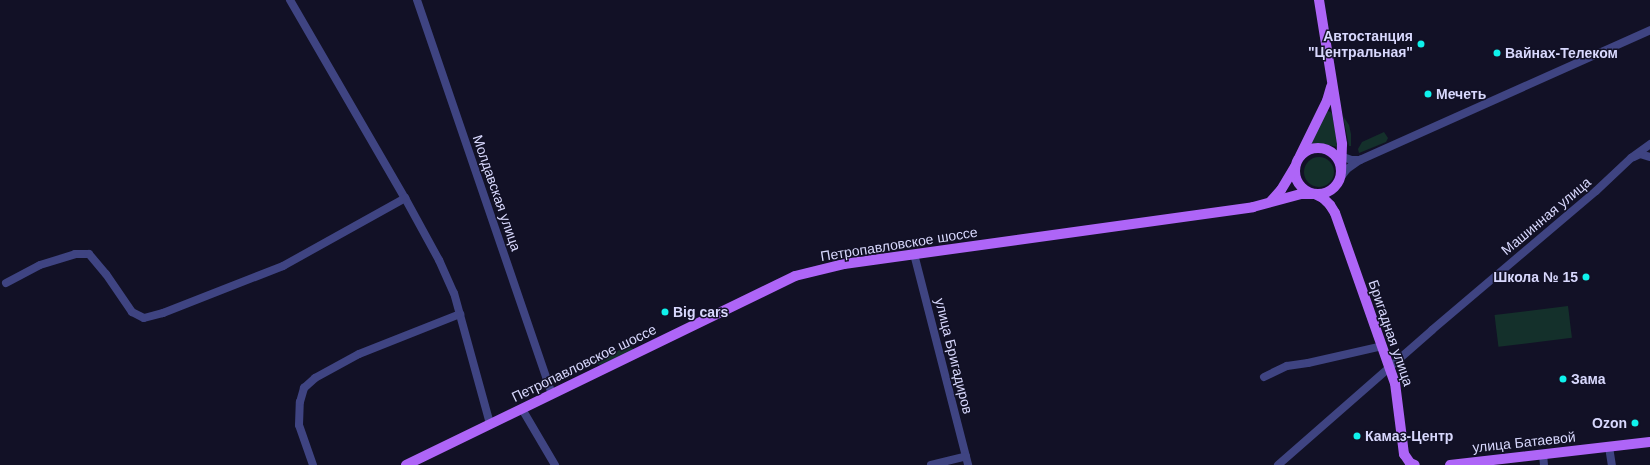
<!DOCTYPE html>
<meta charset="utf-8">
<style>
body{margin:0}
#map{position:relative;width:1650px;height:465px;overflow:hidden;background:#121126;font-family:Arial,sans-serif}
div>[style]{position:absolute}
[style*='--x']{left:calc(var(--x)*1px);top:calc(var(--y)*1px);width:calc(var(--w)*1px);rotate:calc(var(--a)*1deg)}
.green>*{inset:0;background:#14302b;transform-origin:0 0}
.round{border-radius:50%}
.minor>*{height:8px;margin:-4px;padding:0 4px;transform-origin:4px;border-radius:4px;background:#3f4482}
.major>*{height:10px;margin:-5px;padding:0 5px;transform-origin:5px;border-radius:5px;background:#ae65f7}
.major>.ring{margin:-5px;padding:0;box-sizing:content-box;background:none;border:10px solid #ae65f7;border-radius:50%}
.dots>*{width:11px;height:11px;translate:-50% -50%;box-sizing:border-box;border:2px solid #121126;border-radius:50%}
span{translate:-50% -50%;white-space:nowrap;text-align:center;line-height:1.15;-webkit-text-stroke:3px #121126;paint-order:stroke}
.poi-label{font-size:14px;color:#d8d8fd;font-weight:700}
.right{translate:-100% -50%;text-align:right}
.left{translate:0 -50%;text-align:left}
.street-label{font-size:14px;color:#d8d8fd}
</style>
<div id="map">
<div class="green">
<i style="clip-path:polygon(1327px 111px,1331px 112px,1332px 114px,1338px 147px,1324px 144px,1309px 145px)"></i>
<i style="clip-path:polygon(1343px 116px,1349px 125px,1351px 134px,1351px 146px,1349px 146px)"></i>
<i style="clip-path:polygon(1384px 132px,1388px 138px,1386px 142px,1359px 153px,1358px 149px,1362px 142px)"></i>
<i class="round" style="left:1304px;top:157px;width:30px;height:30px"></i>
<i style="left:1568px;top:306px;width:32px;height:74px;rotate:83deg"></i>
<i style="clip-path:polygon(628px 346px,635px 350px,600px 365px,596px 363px,597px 361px)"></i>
</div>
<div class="minor">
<i style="--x:290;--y:0;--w:229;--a:59.9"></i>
<i style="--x:405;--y:198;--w:71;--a:61.3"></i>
<i style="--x:439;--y:260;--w:36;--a:66"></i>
<i style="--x:454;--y:293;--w:136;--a:74.6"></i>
<i style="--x:417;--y:0;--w:417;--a:71.1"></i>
<i style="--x:1332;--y:153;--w:20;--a:20"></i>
<i style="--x:1351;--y:160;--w:9;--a:0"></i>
<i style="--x:1634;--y:157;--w:7;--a:-27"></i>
<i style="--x:1640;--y:154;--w:10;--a:17"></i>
<i style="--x:1340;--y:178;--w:11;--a:-52"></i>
<i style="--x:1347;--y:169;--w:16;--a:-35"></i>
<i style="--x:1360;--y:160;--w:318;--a:-24.1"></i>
<i style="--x:914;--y:254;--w:218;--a:75.6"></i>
<i style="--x:6;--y:283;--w:38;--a:-28"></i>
<i style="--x:40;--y:265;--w:37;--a:-17"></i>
<i style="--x:75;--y:254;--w:14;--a:0"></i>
<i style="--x:89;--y:254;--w:26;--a:50"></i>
<i style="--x:106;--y:274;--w:46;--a:55.6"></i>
<i style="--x:132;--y:312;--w:13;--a:27"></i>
<i style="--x:144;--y:318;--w:20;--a:-15"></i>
<i style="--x:163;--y:313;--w:129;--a:-21.4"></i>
<i style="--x:283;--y:266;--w:140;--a:-29.1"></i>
<i style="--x:1264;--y:377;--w:25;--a:-26"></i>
<i style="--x:1287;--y:366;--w:21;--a:-8"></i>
<i style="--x:1308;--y:363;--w:76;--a:-12.9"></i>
<i style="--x:522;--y:409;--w:65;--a:59.5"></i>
<i style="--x:1609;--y:447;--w:18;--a:81"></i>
<i style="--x:1543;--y:454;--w:11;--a:85"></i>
<i style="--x:313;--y:465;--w:42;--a:-109.3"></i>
<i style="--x:299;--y:425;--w:23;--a:-88"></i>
<i style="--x:300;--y:402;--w:15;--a:-74"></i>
<i style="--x:304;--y:388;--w:15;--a:-42"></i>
<i style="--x:315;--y:378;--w:50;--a:-28.6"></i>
<i style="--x:359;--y:354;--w:109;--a:-21.6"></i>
<i style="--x:931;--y:465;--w:36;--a:-14"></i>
<i style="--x:1278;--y:465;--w:205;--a:-41.2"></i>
<i style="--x:1432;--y:330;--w:215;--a:-40.3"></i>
<i style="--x:1596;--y:191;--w:48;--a:-43.3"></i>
<i style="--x:1631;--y:158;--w:24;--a:-36"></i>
</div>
<div class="major">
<i style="--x:1319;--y:0;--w:146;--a:80.9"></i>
<i style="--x:1342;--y:144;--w:27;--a:92"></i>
<i class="ring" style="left:1295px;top:148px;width:36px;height:36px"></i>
<i style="--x:1300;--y:156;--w:61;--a:-63.9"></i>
<i style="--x:1327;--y:101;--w:15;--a:-74"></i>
<i style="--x:1271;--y:201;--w:15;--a:-48"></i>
<i style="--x:1281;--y:190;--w:27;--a:-59"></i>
<i style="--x:406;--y:465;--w:432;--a:-25.9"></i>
<i style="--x:795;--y:276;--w:50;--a:-13.8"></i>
<i style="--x:844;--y:264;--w:413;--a:-7.9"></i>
<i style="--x:1253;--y:207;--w:50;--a:-15.2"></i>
<i style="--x:1301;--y:194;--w:14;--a:0"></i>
<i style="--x:1315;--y:194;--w:9;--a:27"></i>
<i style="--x:1323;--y:198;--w:10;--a:45"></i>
<i style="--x:1330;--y:205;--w:9;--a:58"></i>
<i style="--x:1335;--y:213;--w:180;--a:70.6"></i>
<i style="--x:1395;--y:383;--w:72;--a:82.8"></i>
<i style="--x:1404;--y:454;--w:11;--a:56"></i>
<i style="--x:1410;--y:463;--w:5;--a:22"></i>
<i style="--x:1450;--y:465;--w:201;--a:-6.6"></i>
</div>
<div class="dots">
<i style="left:1421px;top:44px;background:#0ff2ec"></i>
<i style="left:1497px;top:53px;background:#0ff2ec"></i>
<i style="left:1428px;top:94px;background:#0ff2ec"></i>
<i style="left:1586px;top:277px;background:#0ff2ec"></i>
<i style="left:665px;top:312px;background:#0ff2ec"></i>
<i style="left:1563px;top:379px;background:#0ff2ec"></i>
<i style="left:1635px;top:423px;background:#0ff2ec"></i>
<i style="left:1357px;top:436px;background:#0ff2ec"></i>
</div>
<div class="poi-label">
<span class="right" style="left:1413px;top:44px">Автостанция<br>"Центральная"</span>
<span class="left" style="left:1505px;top:53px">Вайнах-Телеком</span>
<span class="left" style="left:1436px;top:94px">Мечеть</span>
<span class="right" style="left:1578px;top:277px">Школа № 15</span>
<span class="left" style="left:673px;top:312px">Big cars</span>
<span class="left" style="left:1571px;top:379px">Зама</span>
<span class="right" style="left:1627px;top:423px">Ozon</span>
<span class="left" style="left:1365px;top:436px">Камаз-Центр</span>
</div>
<div class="street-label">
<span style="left:497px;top:193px;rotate:71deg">Молдавская улица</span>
<span style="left:1546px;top:216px;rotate:-40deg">Машинная улица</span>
<span style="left:899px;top:244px;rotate:-9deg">Петропавловское шоссе</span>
<span style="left:1391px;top:333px;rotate:71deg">Бригадная улица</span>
<span style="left:954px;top:356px;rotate:76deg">улица Бригадиров</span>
<span style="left:584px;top:363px;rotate:-26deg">Петропавловское шоссе</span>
<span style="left:1524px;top:442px;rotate:-6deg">улица Батаевой</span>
</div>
</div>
